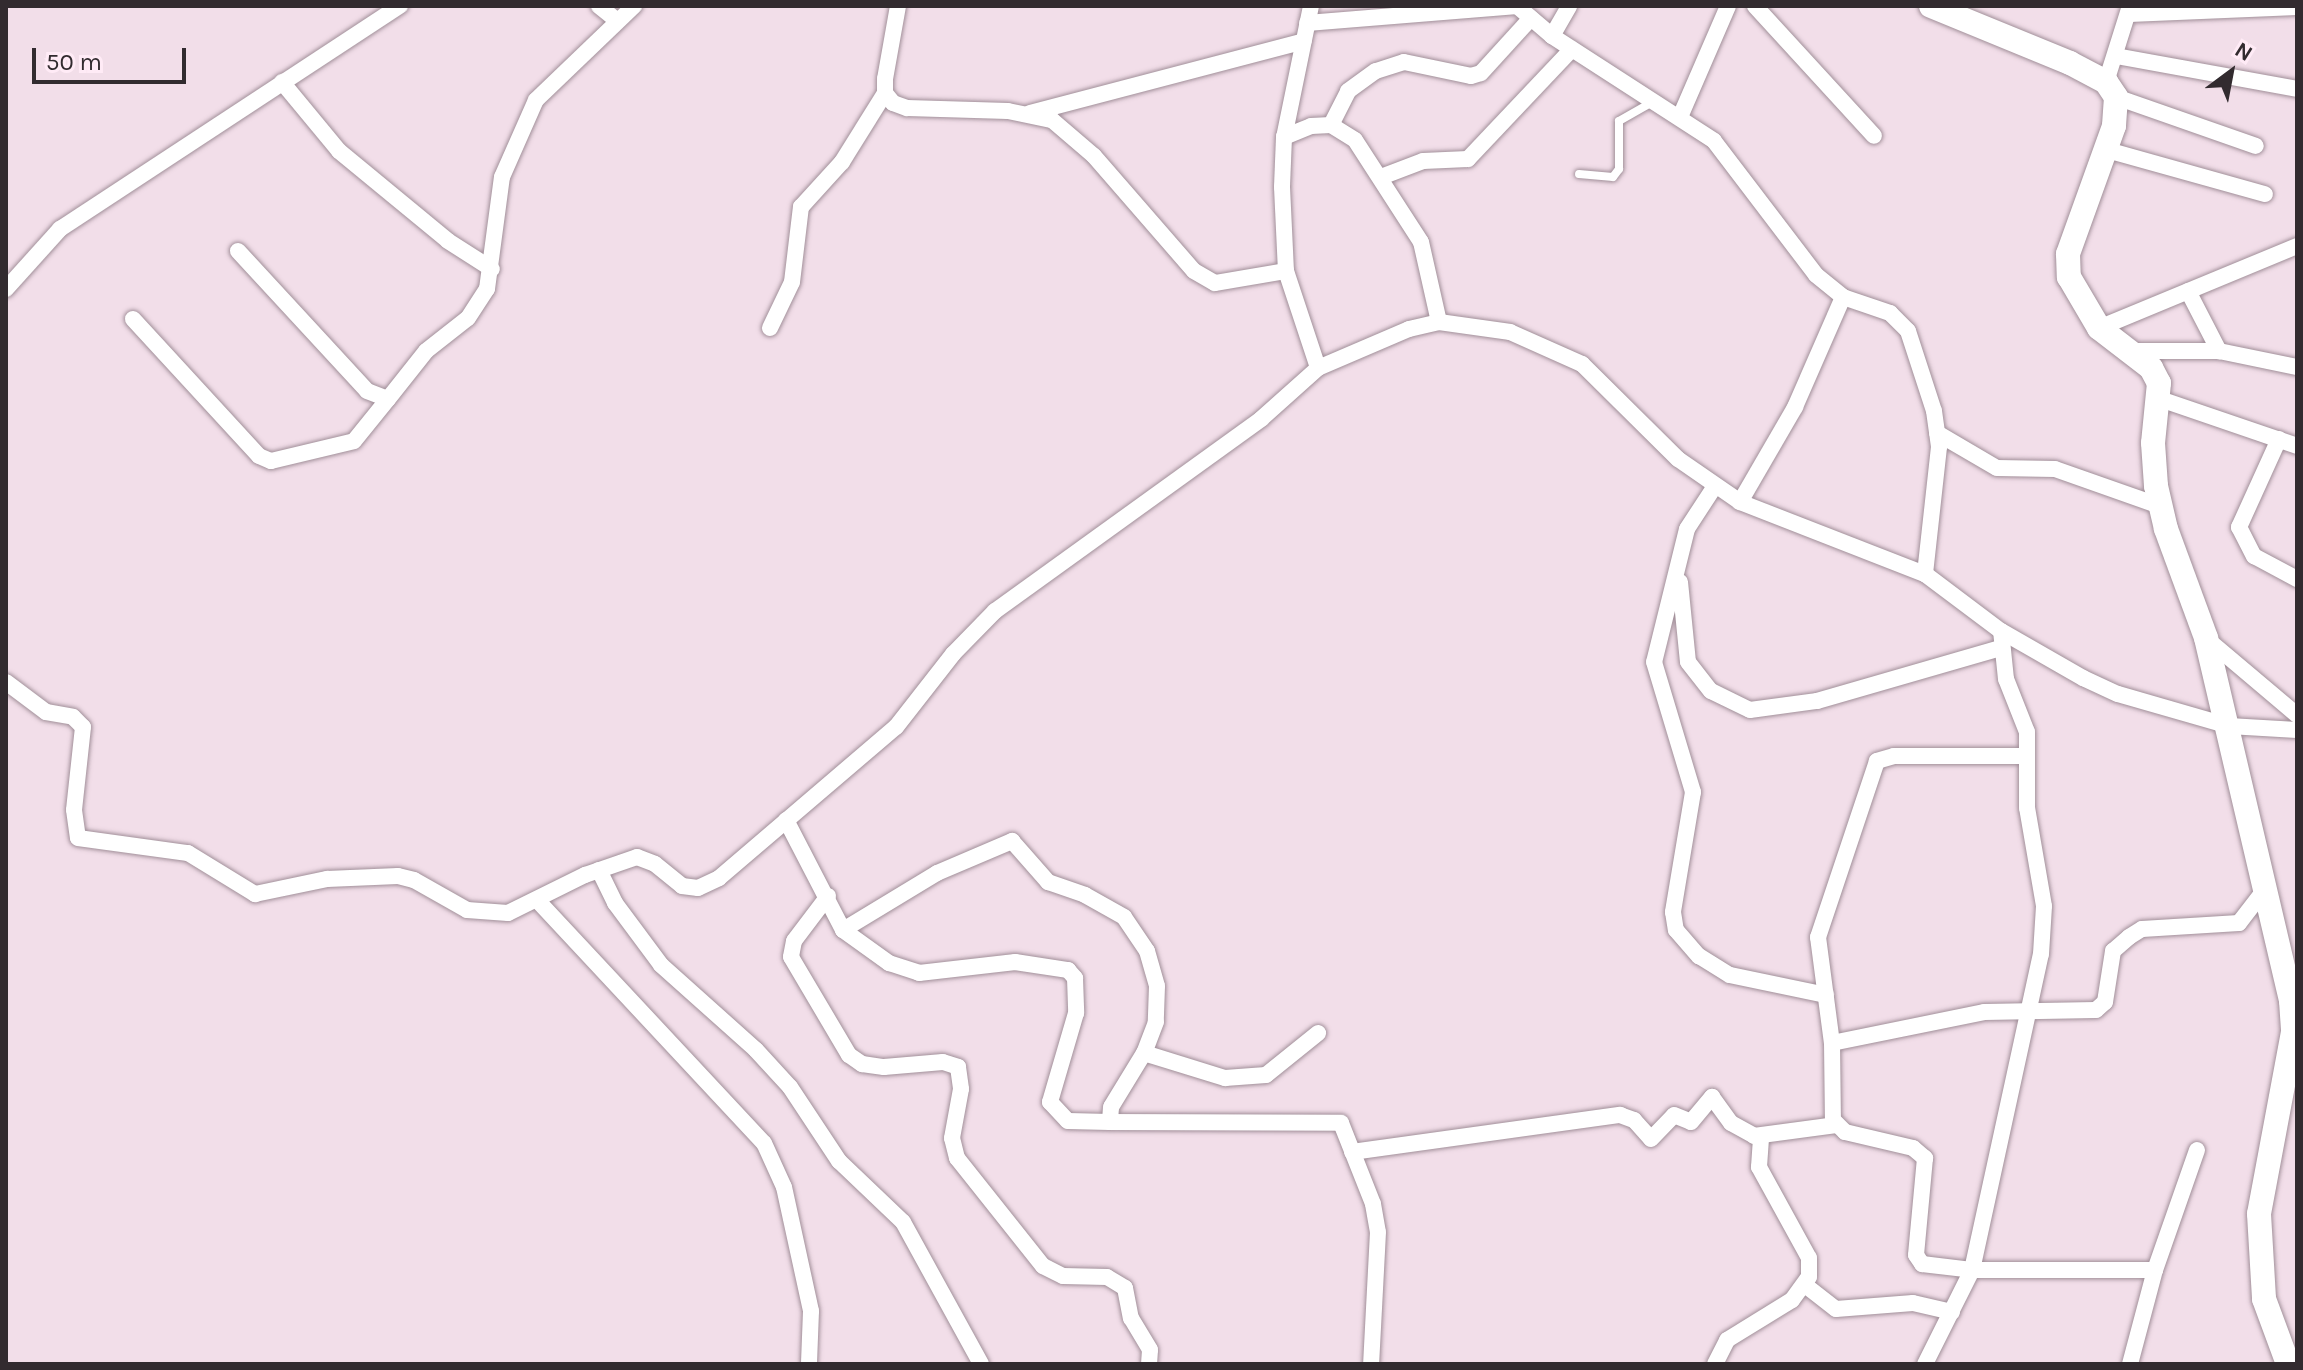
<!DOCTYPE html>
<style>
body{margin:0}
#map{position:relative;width:2303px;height:1370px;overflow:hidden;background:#f2dee9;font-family:Karla,sans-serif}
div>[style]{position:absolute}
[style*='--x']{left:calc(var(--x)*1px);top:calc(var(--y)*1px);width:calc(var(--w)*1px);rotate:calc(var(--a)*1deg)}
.roads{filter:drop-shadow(0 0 2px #a18f99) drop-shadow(0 0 2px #a18f99)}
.lane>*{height:8px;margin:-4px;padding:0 4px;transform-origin:4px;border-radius:4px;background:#fff}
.street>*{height:16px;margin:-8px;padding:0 8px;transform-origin:8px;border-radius:8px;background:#fff}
.secondary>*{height:24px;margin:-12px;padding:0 12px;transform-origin:12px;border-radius:12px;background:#fff}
span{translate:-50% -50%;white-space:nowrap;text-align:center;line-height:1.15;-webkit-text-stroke:6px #ffebf6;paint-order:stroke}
.frame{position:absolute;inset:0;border:8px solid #322b2f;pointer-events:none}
.north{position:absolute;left:2191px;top:32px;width:80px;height:80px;-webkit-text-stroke:6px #ffebf6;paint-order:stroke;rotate:32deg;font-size:22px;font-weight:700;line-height:32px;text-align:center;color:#322b2f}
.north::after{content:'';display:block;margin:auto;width:28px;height:36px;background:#322b2f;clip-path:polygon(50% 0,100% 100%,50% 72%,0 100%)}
.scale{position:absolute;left:32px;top:48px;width:154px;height:36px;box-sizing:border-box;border:4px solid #322b2f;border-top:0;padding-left:10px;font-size:24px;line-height:28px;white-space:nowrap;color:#322b2f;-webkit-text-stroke:6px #ffebf6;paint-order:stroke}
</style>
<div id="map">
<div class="roads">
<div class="lane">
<i style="--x:1579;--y:174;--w:34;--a:5"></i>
<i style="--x:1613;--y:177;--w:10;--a:-53"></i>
<i style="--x:1619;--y:169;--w:48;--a:-90"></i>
<i style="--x:1619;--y:121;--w:40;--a:-29.7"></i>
</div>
<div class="street">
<i style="--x:599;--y:6;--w:22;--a:39"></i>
<i style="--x:898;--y:6;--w:74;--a:100.1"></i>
<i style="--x:885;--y:79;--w:14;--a:90"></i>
<i style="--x:885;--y:93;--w:13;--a:51"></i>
<i style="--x:893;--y:103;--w:15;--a:20"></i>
<i style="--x:907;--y:108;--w:101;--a:1.7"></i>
<i style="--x:1008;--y:111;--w:45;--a:11.6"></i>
<i style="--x:1052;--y:120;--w:55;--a:40.6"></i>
<i style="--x:1094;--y:156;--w:152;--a:49"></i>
<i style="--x:1194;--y:271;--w:24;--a:30"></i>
<i style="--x:1215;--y:283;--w:72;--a:-9.6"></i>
<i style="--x:1311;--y:6;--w:134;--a:101.6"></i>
<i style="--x:1284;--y:137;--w:50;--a:92.3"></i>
<i style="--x:1282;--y:187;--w:84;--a:87.3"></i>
<i style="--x:1286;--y:271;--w:102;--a:71.7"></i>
<i style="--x:1517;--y:6;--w:46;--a:40.6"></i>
<i style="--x:1552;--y:36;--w:193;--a:32.9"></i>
<i style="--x:1714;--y:141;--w:168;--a:52.7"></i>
<i style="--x:1816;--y:275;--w:35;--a:39"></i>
<i style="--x:1843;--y:297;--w:50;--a:18.8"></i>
<i style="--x:1890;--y:313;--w:25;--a:45"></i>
<i style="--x:1908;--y:331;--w:84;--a:72"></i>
<i style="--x:1934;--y:411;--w:36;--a:82"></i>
<i style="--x:1939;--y:447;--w:128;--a:96.3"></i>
<i style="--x:1755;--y:6;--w:176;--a:47.5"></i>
<i style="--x:2129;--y:14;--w:168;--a:-2.4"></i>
<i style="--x:1307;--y:23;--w:211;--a:-4.6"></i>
<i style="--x:1552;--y:36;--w:34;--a:-60"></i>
<i style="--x:2116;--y:56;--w:184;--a:10.3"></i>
<i style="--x:282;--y:82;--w:89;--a:50.4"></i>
<i style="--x:339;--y:151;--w:141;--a:39.5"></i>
<i style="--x:448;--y:241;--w:52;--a:32.5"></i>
<i style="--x:2106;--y:82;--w:80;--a:-72.5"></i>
<i style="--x:2116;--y:97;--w:148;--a:19.3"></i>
<i style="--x:1030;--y:113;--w:283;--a:-14.7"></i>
<i style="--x:1680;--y:117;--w:121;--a:-66.6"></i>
<i style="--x:1331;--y:125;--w:38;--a:-63"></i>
<i style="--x:1348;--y:91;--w:34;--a:-36"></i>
<i style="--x:1376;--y:71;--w:29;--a:-18"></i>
<i style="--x:1404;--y:62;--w:68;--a:11.8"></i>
<i style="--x:1471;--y:76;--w:10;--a:-17"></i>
<i style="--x:1481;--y:73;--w:74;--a:-47.7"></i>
<i style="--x:1284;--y:137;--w:29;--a:-22"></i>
<i style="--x:1311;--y:126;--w:20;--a:-3"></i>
<i style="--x:1331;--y:125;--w:28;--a:32"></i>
<i style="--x:1355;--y:140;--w:121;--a:57.1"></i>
<i style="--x:1421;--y:242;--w:82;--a:77.3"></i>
<i style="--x:2107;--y:150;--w:164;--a:15.6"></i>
<i style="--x:1381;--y:177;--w:45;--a:-20.9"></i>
<i style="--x:1423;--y:161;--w:45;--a:-2.5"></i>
<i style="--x:1468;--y:159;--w:151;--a:-46.6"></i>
<i style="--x:238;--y:251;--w:190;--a:47.3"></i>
<i style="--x:367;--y:391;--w:22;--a:21"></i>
<i style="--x:388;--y:399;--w:61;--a:-51.6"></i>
<i style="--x:426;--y:351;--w:53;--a:-38.2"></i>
<i style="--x:468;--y:318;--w:35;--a:-57"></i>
<i style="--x:487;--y:289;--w:113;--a:-82.4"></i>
<i style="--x:502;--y:177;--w:84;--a:-66.2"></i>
<i style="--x:536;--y:100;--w:136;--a:-43.8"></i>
<i style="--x:6;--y:289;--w:81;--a:-48"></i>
<i style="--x:60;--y:229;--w:407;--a:-33.3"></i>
<i style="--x:2188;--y:291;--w:68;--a:62.7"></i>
<i style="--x:133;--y:319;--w:186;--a:47.4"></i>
<i style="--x:259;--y:456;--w:13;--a:23"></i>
<i style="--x:271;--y:461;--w:85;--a:-13.5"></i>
<i style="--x:354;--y:441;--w:54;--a:-51"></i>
<i style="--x:770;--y:328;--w:51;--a:-64.4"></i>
<i style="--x:792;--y:282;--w:76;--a:-83.2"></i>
<i style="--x:801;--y:207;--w:61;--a:-47.7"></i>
<i style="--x:842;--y:162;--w:81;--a:-58.1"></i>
<i style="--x:2099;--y:328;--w:214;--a:-22.5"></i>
<i style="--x:2131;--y:351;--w:88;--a:0"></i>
<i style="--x:2219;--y:351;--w:80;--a:11.6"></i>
<i style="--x:2157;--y:398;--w:148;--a:18.9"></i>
<i style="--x:1937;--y:433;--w:69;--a:30.3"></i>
<i style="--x:1997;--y:468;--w:58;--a:1"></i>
<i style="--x:2055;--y:469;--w:111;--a:19.4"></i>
<i style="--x:2279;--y:439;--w:97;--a:114.4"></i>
<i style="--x:2239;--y:527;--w:33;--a:63"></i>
<i style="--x:2254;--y:556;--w:49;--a:28.1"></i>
<i style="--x:1715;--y:486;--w:51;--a:123.1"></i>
<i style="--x:1687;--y:529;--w:137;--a:103.9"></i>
<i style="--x:1654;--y:662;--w:136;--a:73.3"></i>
<i style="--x:1693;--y:792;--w:122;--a:99.5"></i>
<i style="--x:1673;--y:912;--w:18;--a:81"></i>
<i style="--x:1676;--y:930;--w:35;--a:49"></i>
<i style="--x:1699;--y:956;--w:36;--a:32"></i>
<i style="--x:1730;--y:975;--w:98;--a:11.8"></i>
<i style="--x:1740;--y:502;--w:110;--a:-59.9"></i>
<i style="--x:1795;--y:407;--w:120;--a:-66.4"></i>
<i style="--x:1680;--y:582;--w:80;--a:84.3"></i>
<i style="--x:1688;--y:662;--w:37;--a:52"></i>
<i style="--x:1711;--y:691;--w:43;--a:26"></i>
<i style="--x:1750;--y:710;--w:68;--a:-7.7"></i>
<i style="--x:1817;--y:701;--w:191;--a:-16.1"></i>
<i style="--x:2207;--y:639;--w:118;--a:40.2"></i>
<i style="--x:6;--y:682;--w:50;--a:36.9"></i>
<i style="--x:46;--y:712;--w:27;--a:10"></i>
<i style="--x:73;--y:717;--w:14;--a:45"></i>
<i style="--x:83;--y:727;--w:83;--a:96.2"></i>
<i style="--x:74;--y:810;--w:28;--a:82"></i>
<i style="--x:78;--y:838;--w:111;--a:7.8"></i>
<i style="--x:188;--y:853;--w:79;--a:31.5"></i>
<i style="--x:255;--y:894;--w:74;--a:-11.8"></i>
<i style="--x:327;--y:879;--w:71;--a:-2.4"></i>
<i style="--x:398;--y:876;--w:16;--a:14"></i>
<i style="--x:414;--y:880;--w:61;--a:29.5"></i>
<i style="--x:467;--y:910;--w:41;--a:4.2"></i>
<i style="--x:508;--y:913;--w:86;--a:-26.3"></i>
<i style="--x:585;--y:875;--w:55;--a:-19.1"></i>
<i style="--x:637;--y:857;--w:19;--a:21"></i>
<i style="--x:655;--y:864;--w:35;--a:39"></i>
<i style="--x:682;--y:886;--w:16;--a:7"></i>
<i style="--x:698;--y:888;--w:23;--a:-25"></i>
<i style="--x:719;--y:878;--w:233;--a:-40.5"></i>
<i style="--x:896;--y:727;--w:93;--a:-52"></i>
<i style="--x:953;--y:654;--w:60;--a:-45.7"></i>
<i style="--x:995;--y:611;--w:328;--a:-35.8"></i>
<i style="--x:1261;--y:419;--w:76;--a:-41.8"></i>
<i style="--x:1318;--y:368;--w:99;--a:-23.2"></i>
<i style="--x:1409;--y:329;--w:31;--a:-13"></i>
<i style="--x:1439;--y:322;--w:72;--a:8"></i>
<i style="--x:1510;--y:332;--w:79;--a:24"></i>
<i style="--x:1582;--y:364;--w:135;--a:44.7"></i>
<i style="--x:1678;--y:459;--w:75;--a:34.7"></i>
<i style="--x:1740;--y:502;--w:199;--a:21.3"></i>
<i style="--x:1925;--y:574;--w:95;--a:36.9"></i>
<i style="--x:2001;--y:631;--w:95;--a:29.8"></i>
<i style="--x:2083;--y:678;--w:38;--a:25"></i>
<i style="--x:2118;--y:694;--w:116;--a:16.1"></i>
<i style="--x:2229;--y:726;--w:68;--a:3.4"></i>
<i style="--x:2027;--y:756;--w:133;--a:180"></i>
<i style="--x:1894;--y:756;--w:18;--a:164"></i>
<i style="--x:1877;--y:761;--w:186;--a:108.5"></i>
<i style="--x:1818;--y:937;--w:107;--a:82.5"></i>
<i style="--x:1832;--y:1043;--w:77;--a:89.3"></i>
<i style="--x:1833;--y:1120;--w:17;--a:45"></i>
<i style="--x:1845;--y:1132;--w:70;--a:13.2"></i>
<i style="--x:1913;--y:1148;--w:16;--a:40"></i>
<i style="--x:1925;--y:1158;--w:97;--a:95.3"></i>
<i style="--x:1916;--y:1255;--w:11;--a:56"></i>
<i style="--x:1922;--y:1264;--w:50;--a:6.8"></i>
<i style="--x:1972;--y:1270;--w:183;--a:0"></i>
<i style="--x:786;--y:820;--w:124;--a:62.6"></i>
<i style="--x:843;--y:930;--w:57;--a:35.7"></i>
<i style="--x:889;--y:963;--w:32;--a:18"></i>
<i style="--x:919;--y:973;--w:97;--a:-6.5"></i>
<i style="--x:1015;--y:962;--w:54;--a:8.6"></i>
<i style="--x:1068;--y:970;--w:11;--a:49"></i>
<i style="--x:1075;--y:978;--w:35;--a:88"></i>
<i style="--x:1076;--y:1013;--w:93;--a:106.3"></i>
<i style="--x:1050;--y:1102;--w:26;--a:47"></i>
<i style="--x:1068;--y:1121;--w:42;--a:1.4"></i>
<i style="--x:599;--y:870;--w:37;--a:64"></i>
<i style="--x:615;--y:903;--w:77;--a:53.4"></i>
<i style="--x:661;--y:965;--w:127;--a:41.8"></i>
<i style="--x:756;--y:1050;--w:50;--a:47.4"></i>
<i style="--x:790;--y:1087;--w:89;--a:56.5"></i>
<i style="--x:839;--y:1161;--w:88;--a:43.6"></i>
<i style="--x:903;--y:1222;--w:162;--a:61.2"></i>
<i style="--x:828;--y:896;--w:56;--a:127.1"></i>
<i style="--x:794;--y:941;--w:16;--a:101"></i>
<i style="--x:791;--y:957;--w:114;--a:59.4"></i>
<i style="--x:849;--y:1055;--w:16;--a:35"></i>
<i style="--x:862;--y:1064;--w:22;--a:8"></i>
<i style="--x:884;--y:1067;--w:59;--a:-4.8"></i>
<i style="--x:943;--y:1062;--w:16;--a:18"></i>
<i style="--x:958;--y:1067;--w:22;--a:82"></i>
<i style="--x:961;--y:1089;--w:50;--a:100.4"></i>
<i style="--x:952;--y:1138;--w:21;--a:76"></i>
<i style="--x:957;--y:1158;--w:138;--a:51.5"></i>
<i style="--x:1043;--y:1266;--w:22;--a:27"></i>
<i style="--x:1063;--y:1276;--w:44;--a:1.3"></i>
<i style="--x:1107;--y:1277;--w:21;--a:31"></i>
<i style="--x:1125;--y:1288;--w:31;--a:79"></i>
<i style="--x:1131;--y:1318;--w:37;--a:59"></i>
<i style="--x:1150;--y:1350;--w:14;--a:94"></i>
<i style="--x:538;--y:901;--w:331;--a:47"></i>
<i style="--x:764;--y:1143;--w:48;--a:65.6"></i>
<i style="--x:784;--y:1187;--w:127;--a:77.7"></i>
<i style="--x:811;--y:1311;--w:53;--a:92.2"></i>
<i style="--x:843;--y:930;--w:110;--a:-31.2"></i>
<i style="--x:937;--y:873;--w:82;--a:-23.1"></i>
<i style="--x:1012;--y:841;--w:55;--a:48.7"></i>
<i style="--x:1048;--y:882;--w:39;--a:19"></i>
<i style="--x:1085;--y:895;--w:45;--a:29.4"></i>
<i style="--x:1124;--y:917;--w:41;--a:55.9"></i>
<i style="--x:1147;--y:951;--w:36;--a:74"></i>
<i style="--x:1157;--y:986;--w:36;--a:92"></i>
<i style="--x:1156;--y:1022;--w:33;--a:111"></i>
<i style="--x:1144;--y:1053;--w:63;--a:121.4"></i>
<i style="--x:1111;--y:1107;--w:15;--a:94"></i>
<i style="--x:1110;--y:1122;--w:231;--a:0.2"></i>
<i style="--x:1341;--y:1123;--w:87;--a:68.4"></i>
<i style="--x:1373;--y:1204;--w:28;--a:80"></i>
<i style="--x:1378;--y:1232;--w:132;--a:93"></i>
<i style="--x:1832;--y:1043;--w:155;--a:-11.5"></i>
<i style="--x:1984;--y:1012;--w:112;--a:-1"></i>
<i style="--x:2096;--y:1010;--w:12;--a:-42"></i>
<i style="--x:2105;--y:1002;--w:52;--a:-81.1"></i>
<i style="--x:2113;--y:951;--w:21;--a:-41"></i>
<i style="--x:2129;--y:937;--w:15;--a:-32"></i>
<i style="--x:2142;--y:929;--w:97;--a:-3.5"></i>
<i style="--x:2239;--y:923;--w:44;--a:-52.4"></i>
<i style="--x:1144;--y:1053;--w:85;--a:17.2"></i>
<i style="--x:1225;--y:1078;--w:41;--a:-4.2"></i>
<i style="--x:1266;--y:1075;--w:67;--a:-38.9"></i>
<i style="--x:1352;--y:1152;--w:271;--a:-7.9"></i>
<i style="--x:1620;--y:1115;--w:15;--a:20"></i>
<i style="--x:1634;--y:1120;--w:25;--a:48"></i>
<i style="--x:1651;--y:1139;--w:33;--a:-46"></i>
<i style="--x:1674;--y:1115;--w:18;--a:22"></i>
<i style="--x:1691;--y:1122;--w:33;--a:-50"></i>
<i style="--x:1712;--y:1097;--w:32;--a:54"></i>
<i style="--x:1731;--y:1123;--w:26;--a:29"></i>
<i style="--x:1754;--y:1136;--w:83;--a:-7.6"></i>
<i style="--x:1805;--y:1285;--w:39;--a:38"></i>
<i style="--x:1836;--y:1309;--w:77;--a:-4.5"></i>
<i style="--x:1913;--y:1303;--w:40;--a:13"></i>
<i style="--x:1715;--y:1364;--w:27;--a:-63"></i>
<i style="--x:1727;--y:1340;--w:76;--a:-31.6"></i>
<i style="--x:1792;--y:1300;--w:29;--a:-54"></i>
<i style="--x:1809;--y:1277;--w:19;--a:-90"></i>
<i style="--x:1809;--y:1258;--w:104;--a:-118.8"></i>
<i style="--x:1759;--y:1167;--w:31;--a:-86"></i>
<i style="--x:1925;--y:1364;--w:105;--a:-63.4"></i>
<i style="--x:1972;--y:1270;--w:323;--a:-77.7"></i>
<i style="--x:2041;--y:954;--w:48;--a:-86.4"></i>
<i style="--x:2044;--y:906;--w:99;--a:-99.8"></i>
<i style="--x:2027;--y:808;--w:76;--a:-90"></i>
<i style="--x:2027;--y:732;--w:57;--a:-111.6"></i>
<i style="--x:2006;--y:679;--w:48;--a:-95.9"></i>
<i style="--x:2130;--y:1364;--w:97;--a:-75.1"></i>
<i style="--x:2155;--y:1270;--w:127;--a:-70.7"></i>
</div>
<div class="secondary">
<i style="--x:1931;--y:6;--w:150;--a:22.3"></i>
<i style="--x:2070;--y:63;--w:41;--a:27.8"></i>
<i style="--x:2106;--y:82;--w:18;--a:56"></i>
<i style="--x:2116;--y:97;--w:29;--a:94"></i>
<i style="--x:2114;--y:126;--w:136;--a:109.8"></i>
<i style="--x:2068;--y:254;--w:23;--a:88"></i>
<i style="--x:2069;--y:277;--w:59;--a:59.5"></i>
<i style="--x:2099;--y:328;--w:66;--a:37.6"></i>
<i style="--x:2151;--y:368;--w:17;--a:62"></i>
<i style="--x:2159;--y:383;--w:60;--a:95.7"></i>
<i style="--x:2153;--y:443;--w:43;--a:86"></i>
<i style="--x:2156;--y:486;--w:44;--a:76.9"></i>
<i style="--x:2166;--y:529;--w:116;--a:69.8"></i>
<i style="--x:2206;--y:638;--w:373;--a:76.8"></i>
<i style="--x:2291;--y:1001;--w:31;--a:86"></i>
<i style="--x:2293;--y:1032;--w:185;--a:100.6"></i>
<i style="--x:2259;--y:1214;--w:85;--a:86.6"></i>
<i style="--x:2264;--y:1299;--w:69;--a:69.7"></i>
</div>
</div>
<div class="frame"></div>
<div class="north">N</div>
<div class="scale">50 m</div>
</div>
